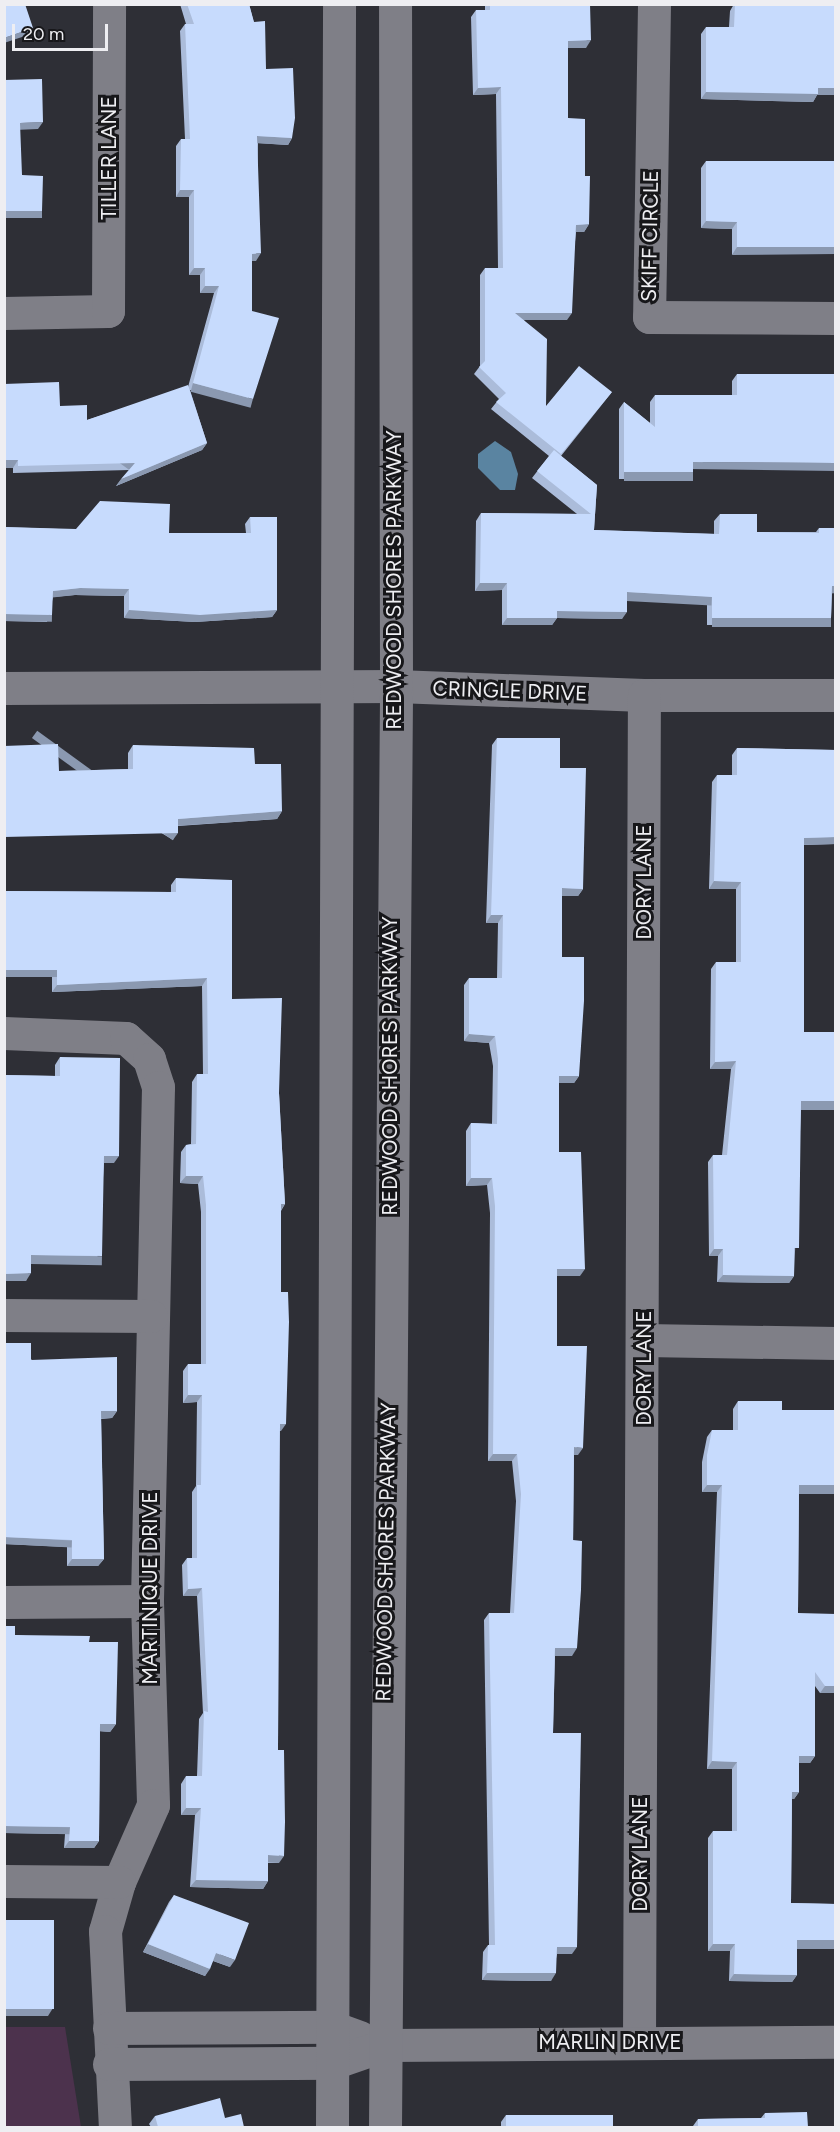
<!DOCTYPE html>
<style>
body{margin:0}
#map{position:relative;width:840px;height:2132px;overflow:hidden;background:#2e2f36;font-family:Figtree,sans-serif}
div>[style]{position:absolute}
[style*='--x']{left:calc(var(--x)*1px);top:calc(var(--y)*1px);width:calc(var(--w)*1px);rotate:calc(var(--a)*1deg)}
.green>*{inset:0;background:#4c324d}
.water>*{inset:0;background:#5a84a1}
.minor>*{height:33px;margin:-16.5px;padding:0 16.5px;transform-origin:16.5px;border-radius:16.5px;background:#7f7f87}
.secondary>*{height:33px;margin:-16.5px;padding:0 16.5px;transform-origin:16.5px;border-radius:16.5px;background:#7f7f87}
.wall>*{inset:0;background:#abbcda}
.shaded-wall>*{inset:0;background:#8b99b1;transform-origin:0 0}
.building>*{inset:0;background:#c7dbfd;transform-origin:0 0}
span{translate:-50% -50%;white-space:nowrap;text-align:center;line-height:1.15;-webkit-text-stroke:6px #17171a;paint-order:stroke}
.street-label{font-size:21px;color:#eeeef2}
.frame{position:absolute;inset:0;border:6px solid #eeeef2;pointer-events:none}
.scale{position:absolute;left:12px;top:24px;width:96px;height:27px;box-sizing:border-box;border:3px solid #eeeef2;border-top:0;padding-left:8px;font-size:18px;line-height:21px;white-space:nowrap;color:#eeeef2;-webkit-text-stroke:4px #17171a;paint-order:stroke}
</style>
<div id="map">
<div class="green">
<i style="clip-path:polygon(5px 2027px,65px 2027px,81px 2127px,5px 2127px)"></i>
</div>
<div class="water">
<i style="clip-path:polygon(495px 441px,511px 452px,518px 474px,515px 490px,500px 490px,478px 468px,478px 454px)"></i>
</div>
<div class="minor">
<i style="--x:654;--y:4;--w:313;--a:90.9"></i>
<i style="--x:649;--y:317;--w:187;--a:0.3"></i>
<i style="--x:4;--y:313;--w:104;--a:-1.1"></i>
<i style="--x:108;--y:311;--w:307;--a:-89.8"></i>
<i style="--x:4;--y:688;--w:392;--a:-0.3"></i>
<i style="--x:396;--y:686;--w:248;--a:2.1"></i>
<i style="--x:644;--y:695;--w:192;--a:0"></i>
<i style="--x:4;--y:1033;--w:122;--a:2.3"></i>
<i style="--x:126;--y:1038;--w:31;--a:42"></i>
<i style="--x:149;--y:1059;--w:29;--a:72"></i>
<i style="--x:158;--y:1087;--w:514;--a:91.23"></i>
<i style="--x:147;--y:1601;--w:204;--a:88.3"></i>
<i style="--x:153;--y:1805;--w:84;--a:113.8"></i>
<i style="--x:119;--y:1882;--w:51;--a:105.9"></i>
<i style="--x:105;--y:1931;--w:197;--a:87.1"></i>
<i style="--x:4;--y:1315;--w:147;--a:0.4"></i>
<i style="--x:644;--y:1340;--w:192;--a:0.9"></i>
<i style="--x:4;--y:1602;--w:143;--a:-0.4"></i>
<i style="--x:4;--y:1881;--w:115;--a:0.5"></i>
<i style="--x:109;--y:2028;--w:223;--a:-0.3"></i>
<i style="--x:332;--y:2027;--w:30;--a:20"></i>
<i style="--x:639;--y:2041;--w:1346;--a:-89.79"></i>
<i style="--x:109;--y:2064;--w:224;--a:-0.3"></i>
<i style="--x:333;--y:2063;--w:55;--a:-19.1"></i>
<i style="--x:385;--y:2045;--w:451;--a:-0.4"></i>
</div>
<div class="secondary">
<i style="--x:332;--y:2128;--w:2124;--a:-89.81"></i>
<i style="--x:385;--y:2128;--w:1442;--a:-89.56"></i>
<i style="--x:396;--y:686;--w:682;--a:-90.08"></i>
</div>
<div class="wall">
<i style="clip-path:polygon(180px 4px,249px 4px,266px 69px,292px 138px,288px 145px,258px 143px,256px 261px,252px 261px,248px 406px,190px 390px,207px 443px,202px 450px,116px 486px,129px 470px,13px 473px,13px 468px,4px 468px,60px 406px,87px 420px,188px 387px,214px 293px,200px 293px,200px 275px,189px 275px,189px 197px,176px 197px,176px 146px,181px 139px,185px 139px,180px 31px,185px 24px,186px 24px)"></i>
<i style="clip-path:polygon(485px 4px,590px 4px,586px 48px,568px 48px,568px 118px,585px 176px,589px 224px,584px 232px,576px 232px,567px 320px,524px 320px,546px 406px,612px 392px,561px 456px,597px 485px,594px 530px,714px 534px,714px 521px,720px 514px,757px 532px,816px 532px,819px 528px,836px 593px,832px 593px,831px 618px,826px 625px,707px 625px,707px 604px,627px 600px,622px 619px,557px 618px,552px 625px,502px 625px,502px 590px,475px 591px,476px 521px,481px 513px,577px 514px,532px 478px,549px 456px,491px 409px,499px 399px,474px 374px,480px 366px,480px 275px,485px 268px,498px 268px,496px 94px,473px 95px,471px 17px,476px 10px,485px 10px)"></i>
<i style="clip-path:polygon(734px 4px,836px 4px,817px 95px,813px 102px,701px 99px,701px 34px,706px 27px,729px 27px,730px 11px)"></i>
<i style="clip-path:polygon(706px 161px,836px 161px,732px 255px,732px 229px,701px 228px,701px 168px)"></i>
<i style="clip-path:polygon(737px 374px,836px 374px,693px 469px,688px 479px,619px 479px,619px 409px,624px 402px,650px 423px,650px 402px,655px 395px,732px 395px,732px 381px)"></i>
<i style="clip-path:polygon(250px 517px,277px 610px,272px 617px,195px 622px,124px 618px,124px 596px,75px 595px,53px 597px,47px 622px,4px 621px,4px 527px,169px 533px,246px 533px,245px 524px)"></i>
<i style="clip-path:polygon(497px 738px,560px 768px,583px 889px,578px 896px,562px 896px,562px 957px,579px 1076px,574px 1083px,559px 1083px,559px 1152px,580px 1276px,557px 1276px,557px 1346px,578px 1455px,574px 1455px,572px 1656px,555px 1656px,553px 1733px,572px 1954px,557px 1954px,551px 1981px,482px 1980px,483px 1952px,488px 1945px,489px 1945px,484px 1620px,489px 1613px,510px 1613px,516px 1501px,512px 1461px,488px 1461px,490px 1213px,487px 1185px,466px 1186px,466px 1131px,471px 1123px,492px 1124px,493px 1066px,489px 1043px,464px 1041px,464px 985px,469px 978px,497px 978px,498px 923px,486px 923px,492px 745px)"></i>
<i style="clip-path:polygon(133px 745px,255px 764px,282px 811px,277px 819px,178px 826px,173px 840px,59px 771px,128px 769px,128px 753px)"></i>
<i style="clip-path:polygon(737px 748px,836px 750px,836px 844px,804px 845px,801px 1108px,794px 1276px,789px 1283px,717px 1282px,718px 1256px,709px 1256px,708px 1162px,713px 1155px,722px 1155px,731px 1069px,710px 1069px,711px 969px,716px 962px,736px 962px,736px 889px,709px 889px,712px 782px,717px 775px,732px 775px,732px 755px)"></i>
<i style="clip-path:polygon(176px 878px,232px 999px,279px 1093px,285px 1204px,281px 1211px,281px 1431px,279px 1431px,278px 1750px,279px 1863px,268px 1863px,268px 1881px,263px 1889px,190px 1887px,195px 1815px,181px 1815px,181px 1784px,186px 1776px,197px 1776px,199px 1719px,203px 1713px,197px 1596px,183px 1596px,182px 1565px,187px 1558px,192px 1558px,192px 1492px,196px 1486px,197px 1402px,183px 1403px,183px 1371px,188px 1364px,201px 1364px,201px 1212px,198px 1184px,180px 1183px,181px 1152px,186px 1145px,191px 1144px,192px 1082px,197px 1074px,203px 1074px,202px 986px,52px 992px,52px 977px,4px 977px,4px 891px,171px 892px,171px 885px)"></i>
<i style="clip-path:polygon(60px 1057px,114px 1163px,104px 1163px,97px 1263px,31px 1262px,26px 1281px,4px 1281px,4px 1075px,55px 1076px,55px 1065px)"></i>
<i style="clip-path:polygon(4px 1343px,117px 1411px,112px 1418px,101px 1419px,104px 1559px,98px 1566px,67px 1566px,67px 1547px,4px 1544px)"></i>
<i style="clip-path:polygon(738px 1401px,782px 1410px,835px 1410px,836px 1406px,836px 1493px,799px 1493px,798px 1613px,836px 1693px,820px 1693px,815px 1686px,815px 1756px,810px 1763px,799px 1763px,799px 1792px,794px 1799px,792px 1799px,791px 1903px,836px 1904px,836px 1947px,797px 1947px,797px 1975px,792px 1982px,729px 1981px,730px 1951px,708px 1951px,708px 1838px,713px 1831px,732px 1831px,732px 1769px,707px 1769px,717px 1492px,702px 1492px,702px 1462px,707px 1437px,712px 1430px,733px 1430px,733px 1409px)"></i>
<i style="clip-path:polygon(4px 1626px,15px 1635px,89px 1642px,116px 1724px,110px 1732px,100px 1731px,99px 1841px,94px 1848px,64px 1848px,65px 1834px,4px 1833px)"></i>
<i style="clip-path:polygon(174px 1895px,230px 1967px,213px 1961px,205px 1976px,143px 1952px,169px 1902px)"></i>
<i style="clip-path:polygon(765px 2113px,808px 2127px,693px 2127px,693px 2126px,698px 2119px,761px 2118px)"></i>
<i style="clip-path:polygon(506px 2115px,614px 2127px,501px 2127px,501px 2122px)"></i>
<i style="clip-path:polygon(155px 2116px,225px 2118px,244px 2127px,151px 2127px,149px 2124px)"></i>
</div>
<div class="shaded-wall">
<i style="clip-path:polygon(33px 28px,28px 35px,4px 43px,4px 38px)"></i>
<i style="clip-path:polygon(591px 40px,586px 48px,563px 48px,568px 41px)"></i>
<i style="clip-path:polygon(501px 87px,496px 94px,473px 95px,478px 88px)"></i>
<i style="clip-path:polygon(818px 88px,836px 88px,836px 95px,817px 95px,813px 102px,701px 99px,706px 92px)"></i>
<i style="clip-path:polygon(43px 122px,38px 129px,15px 130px,20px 123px)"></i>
<i style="clip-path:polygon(257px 136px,292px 138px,288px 145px,252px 143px)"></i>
<i style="clip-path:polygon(180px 190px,194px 190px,189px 197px,176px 197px)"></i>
<i style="left:4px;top:211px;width:38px;height:7px"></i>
<i style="clip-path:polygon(706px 221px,737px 222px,732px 229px,701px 228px)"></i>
<i style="clip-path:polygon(589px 224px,584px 232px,571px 232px,576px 225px)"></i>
<i style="clip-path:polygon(737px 247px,836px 247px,836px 254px,732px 255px)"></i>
<i style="clip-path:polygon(261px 253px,256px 261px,247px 261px,252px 254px)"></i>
<i style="clip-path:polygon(194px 268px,205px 268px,200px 275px,189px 275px)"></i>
<i style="clip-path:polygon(205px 286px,219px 286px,214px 293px,200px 293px)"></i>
<i style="clip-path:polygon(515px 313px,572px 313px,567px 320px,510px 320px)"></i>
<i style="left:193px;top:383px;width:62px;height:9px;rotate:15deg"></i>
<i style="clip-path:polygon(207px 443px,202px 450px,116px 486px,121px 479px)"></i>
<i style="clip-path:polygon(4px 460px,18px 460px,13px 468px,4px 468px)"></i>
<i style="clip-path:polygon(693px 462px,836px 463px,836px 471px,688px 469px)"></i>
<i style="left:135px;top:463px;width:9px;height:117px;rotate:126deg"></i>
<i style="left:624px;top:472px;width:69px;height:9px"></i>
<i style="clip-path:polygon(480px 583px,507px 583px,502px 590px,475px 591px)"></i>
<i style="clip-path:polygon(832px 586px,836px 586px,836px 593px,827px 594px)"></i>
<i style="clip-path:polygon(80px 588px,129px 589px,124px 596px,75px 595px,48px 598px,53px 591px)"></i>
<i style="left:627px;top:592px;width:85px;height:9px;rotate:3deg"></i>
<i style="clip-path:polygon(129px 610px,277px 610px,272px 617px,195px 622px,124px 618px)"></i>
<i style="clip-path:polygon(557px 611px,627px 612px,622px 619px,557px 618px,552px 625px,502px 625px,507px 618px)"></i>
<i style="left:4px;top:614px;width:48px;height:7px;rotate:1deg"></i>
<i style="left:712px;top:618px;width:119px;height:9px"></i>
<i style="clip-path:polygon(282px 811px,277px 819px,173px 826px,178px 819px)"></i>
<i style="left:178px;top:833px;width:9px;height:174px;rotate:126deg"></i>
<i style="clip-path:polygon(836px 837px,836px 844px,799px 845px,804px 838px)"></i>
<i style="clip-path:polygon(714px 881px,741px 882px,736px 889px,709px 889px)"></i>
<i style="clip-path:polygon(562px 888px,583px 889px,578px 896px,557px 896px)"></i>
<i style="clip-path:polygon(491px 915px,503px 915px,498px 923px,486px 923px)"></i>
<i style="left:4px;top:970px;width:53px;height:7px"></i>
<i style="clip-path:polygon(207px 978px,202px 986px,52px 992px,57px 985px)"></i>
<i style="clip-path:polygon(469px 1034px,495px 1036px,489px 1043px,464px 1041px)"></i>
<i style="clip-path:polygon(736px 1061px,731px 1069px,710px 1069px,715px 1062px)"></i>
<i style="clip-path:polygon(559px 1076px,579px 1076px,574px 1083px,554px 1083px)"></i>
<i style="left:801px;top:1101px;width:35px;height:9px"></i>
<i style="clip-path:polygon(104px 1156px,119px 1156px,114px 1163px,99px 1163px)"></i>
<i style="clip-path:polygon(186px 1176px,203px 1176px,198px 1184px,180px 1183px)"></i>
<i style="clip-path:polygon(471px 1178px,492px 1178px,487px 1185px,466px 1186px)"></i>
<i style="clip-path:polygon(281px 1204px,285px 1204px,280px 1211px)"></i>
<i style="clip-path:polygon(714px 1249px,723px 1249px,718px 1256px,709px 1256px)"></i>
<i style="left:31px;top:1255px;width:71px;height:9px;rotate:1deg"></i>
<i style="clip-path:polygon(557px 1269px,585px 1269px,580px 1276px,552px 1276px)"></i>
<i style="clip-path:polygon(31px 1273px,26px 1281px,4px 1281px,4px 1274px)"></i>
<i style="clip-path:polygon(723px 1275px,794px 1276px,789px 1283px,717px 1282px)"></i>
<i style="clip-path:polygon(188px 1395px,202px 1395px,197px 1402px,183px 1403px)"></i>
<i style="clip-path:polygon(101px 1411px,117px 1411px,112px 1418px,95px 1419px)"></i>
<i style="clip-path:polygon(280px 1424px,286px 1424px,281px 1431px,274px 1431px)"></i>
<i style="clip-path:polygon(574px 1447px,583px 1448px,578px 1455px,569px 1455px)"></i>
<i style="clip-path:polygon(493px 1454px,517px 1454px,512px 1461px,488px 1461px)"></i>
<i style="clip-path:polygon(707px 1485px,722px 1485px,717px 1492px,702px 1492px)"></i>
<i style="left:799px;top:1485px;width:37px;height:9px"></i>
<i style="left:4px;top:1537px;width:68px;height:7px;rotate:3deg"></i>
<i style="clip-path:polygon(72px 1559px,104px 1559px,98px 1566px,67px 1566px)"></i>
<i style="clip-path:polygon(202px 1588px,197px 1596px,183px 1596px,188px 1589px)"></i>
<i style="clip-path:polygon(555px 1648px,577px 1648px,572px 1656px,550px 1656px)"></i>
<i style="clip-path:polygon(825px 1686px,836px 1686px,836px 1693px,820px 1693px)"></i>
<i style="clip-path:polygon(100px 1724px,116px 1724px,110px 1732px,95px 1731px)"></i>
<i style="clip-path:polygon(799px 1756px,815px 1756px,810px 1763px,794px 1763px)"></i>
<i style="clip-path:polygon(712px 1761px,737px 1762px,732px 1769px,707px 1769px)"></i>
<i style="clip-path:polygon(792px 1792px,799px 1792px,794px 1799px,787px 1799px)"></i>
<i style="clip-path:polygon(186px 1808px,201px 1808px,195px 1815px,181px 1815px)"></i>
<i style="left:4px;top:1826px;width:66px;height:7px;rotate:1deg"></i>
<i style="clip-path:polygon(69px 1841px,99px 1841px,94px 1848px,64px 1848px)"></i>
<i style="clip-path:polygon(268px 1855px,284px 1856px,279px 1863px,263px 1862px)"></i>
<i style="clip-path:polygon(196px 1880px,268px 1881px,263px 1889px,190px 1887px)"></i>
<i style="left:797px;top:1940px;width:39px;height:9px"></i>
<i style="clip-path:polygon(148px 1944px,210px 1969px,205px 1976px,143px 1952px)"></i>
<i style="clip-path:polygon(713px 1944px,735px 1944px,730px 1951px,708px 1951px)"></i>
<i style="clip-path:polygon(557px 1947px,577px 1947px,572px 1954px,552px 1954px)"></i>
<i style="clip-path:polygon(216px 1953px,235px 1960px,230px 1967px,211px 1960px)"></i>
<i style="clip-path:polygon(487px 1973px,556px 1973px,551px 1981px,482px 1980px)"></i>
<i style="clip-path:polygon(734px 1974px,797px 1975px,792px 1982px,729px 1981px)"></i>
<i style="clip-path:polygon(53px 2008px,48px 2016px,4px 2016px,4px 2009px)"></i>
</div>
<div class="building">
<i style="clip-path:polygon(4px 4px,25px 4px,33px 28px,4px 38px)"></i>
<i style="clip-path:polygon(187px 4px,249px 4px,254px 22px,265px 21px,266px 69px,293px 68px,295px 118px,292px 138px,257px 136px,261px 253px,252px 254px,252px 311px,279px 318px,253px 399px,193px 383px,219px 286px,205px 286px,205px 268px,194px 268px,194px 190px,180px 190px,181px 139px,190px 139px,185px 24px,194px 24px)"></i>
<i style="clip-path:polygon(490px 4px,590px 4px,591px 40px,568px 41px,568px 118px,585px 119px,585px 176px,590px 176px,589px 224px,576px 225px,572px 313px,515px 313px,547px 339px,546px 406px,579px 366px,612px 392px,561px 454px,496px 402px,506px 393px,479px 367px,485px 361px,485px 268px,503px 268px,501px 87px,478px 88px,476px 10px,490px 10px)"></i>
<i style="clip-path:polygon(735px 4px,836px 4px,836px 88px,818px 88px,818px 94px,706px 92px,706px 27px,734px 27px)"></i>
<i style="clip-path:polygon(42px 79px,43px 122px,20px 123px,22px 175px,43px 176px,42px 211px,4px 211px,4px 80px)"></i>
<i style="clip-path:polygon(706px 161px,836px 161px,836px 247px,737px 247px,737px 222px,706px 221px)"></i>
<i style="clip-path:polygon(737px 374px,836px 374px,836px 463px,693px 462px,693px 472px,624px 472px,624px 402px,655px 427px,655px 395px,737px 395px)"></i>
<i style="clip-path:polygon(59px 382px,60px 406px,87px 405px,87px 420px,188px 385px,207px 443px,121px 479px,135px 463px,18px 466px,18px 460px,4px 460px,4px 384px)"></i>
<i style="clip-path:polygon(554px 450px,597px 485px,594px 530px,719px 534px,720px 514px,757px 514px,757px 532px,819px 533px,819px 528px,836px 528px,836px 586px,832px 586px,831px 618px,712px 618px,712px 597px,627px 592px,627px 612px,557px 611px,557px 618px,507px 618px,507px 583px,480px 583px,481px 513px,591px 514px,537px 471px)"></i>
<i style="clip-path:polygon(100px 501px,170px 504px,169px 533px,251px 533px,250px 517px,277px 517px,277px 610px,200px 615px,129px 610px,129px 589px,80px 588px,53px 591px,52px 615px,4px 614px,4px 527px,76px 529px)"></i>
<i style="clip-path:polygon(497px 738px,560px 738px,560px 768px,586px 768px,583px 889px,562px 888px,562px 957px,584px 957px,584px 1001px,579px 1076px,559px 1076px,559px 1152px,581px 1152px,585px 1269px,557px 1269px,557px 1346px,587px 1346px,583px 1448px,574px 1447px,573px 1540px,582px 1541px,581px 1590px,577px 1648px,555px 1648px,553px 1733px,581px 1733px,577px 1947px,557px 1947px,556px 1973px,487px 1973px,488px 1945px,495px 1945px,489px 1613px,514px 1613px,521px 1494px,517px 1454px,493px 1454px,495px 1206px,492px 1178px,471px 1178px,471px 1123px,497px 1124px,498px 1059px,495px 1036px,469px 1034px,469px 978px,502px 978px,503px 915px,491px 915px)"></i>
<i style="clip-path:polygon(58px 744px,59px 771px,133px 769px,133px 745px,254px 748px,255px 764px,281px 764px,282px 811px,178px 819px,178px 833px,4px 837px,4px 746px)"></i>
<i style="clip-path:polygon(737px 748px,836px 750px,836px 837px,804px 838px,804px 1032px,836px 1032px,836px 1101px,801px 1101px,799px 1248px,794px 1248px,794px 1276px,723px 1275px,723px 1249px,714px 1249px,713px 1155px,727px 1155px,736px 1061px,715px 1062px,716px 962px,741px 962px,741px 882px,714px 881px,717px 775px,737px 775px)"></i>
<i style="clip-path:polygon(176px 878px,232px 880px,232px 999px,282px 998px,279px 1093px,285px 1204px,281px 1204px,281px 1292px,288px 1292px,289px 1322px,286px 1424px,280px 1424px,278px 1750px,284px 1750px,285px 1822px,284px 1856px,268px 1855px,268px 1881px,196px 1880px,201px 1808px,186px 1808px,186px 1776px,202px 1776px,204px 1711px,208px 1712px,202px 1588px,188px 1589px,187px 1558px,197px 1558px,197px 1485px,201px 1485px,202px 1395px,188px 1395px,188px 1364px,206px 1364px,206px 1205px,203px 1176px,186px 1176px,186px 1145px,196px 1144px,197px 1074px,208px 1074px,207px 978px,57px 985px,57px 970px,4px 970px,4px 891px,176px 892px)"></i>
<i style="clip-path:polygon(60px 1057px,120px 1058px,119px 1156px,104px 1156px,102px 1256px,31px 1255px,31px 1273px,4px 1274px,4px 1075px,60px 1076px)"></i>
<i style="clip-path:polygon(4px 1343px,31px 1343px,31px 1360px,117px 1357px,117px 1411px,101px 1411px,104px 1559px,72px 1559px,72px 1540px,4px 1537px)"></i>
<i style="clip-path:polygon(738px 1401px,782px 1401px,782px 1410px,836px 1410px,836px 1485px,799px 1485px,798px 1613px,836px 1614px,836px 1686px,825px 1686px,815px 1672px,815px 1756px,799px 1756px,799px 1792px,792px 1792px,791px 1903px,836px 1904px,836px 1940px,797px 1940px,797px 1975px,734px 1974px,735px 1944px,713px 1944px,713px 1831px,737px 1831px,737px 1762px,712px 1761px,722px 1485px,707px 1485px,707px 1455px,712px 1430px,738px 1430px)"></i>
<i style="clip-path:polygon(4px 1626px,15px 1626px,15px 1635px,90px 1636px,89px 1642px,118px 1642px,116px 1724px,100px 1724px,99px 1841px,69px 1841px,70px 1827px,4px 1826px)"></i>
<i style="clip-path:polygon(174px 1895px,249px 1923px,235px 1960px,216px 1953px,210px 1969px,148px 1944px)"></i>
<i style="left:4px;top:1920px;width:50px;height:89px"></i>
<i style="clip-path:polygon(220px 2098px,225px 2118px,241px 2114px,244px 2127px,158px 2127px,155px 2116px)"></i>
<i style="clip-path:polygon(807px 2112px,808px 2127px,698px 2127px,698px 2119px,765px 2118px,765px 2113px)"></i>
<i style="left:506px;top:2115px;width:107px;height:12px"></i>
</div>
<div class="street-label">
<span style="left:109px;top:158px;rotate:-90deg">TILLER LANE</span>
<span style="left:650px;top:236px;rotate:-89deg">SKIFF CIRCLE</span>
<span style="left:394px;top:580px;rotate:-90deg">REDWOOD SHORES PARKWAY</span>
<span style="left:510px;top:691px;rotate:2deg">CRINGLE DRIVE</span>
<span style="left:644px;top:882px;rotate:-90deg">DORY LANE</span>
<span style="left:390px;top:1066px;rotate:-90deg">REDWOOD SHORES PARKWAY</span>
<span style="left:644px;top:1368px;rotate:-90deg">DORY LANE</span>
<span style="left:386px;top:1552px;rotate:-89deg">REDWOOD SHORES PARKWAY</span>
<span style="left:150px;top:1588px;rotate:-90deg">MARTINIQUE DRIVE</span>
<span style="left:640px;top:1854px;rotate:-90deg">DORY LANE</span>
<span style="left:610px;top:2042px">MARLIN DRIVE</span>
</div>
<div class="frame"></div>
<div class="scale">20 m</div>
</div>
